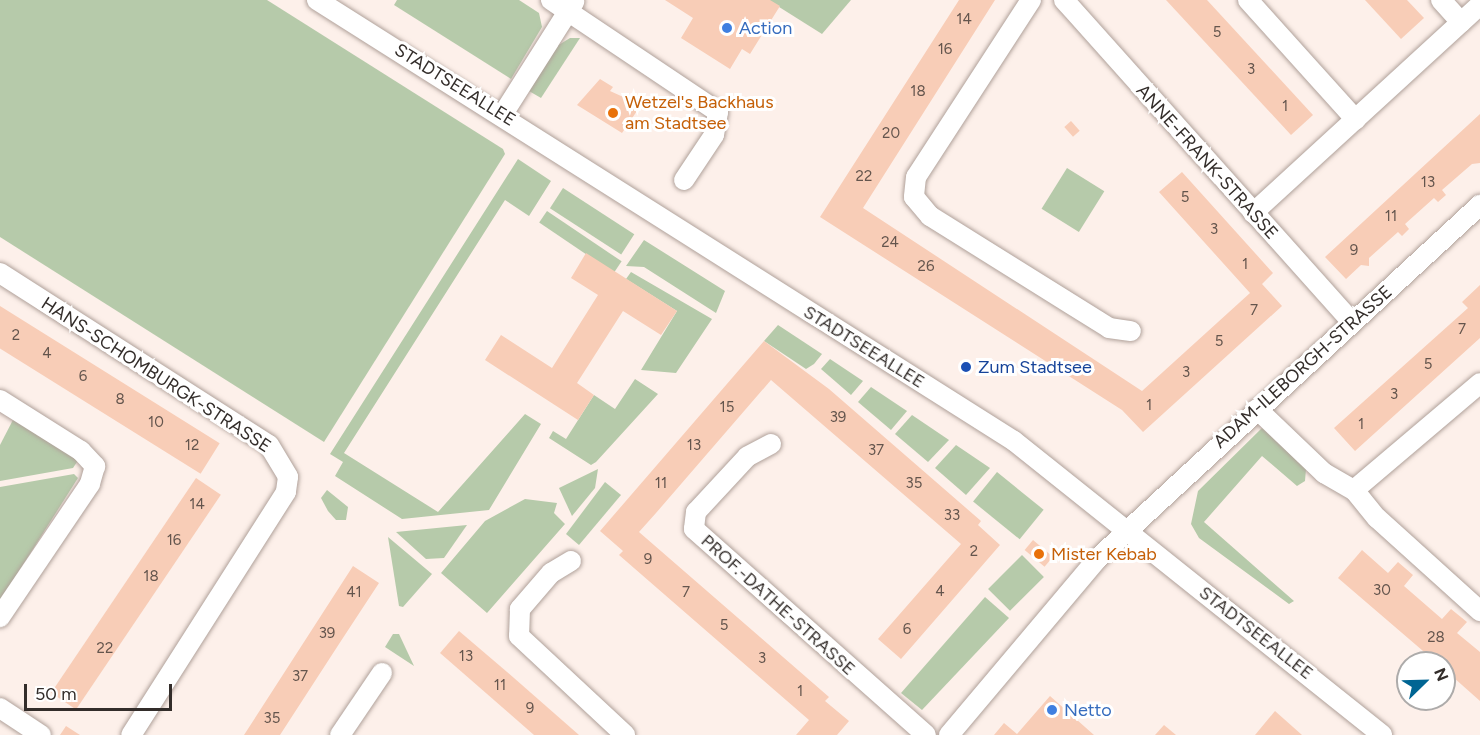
<!DOCTYPE html>
<style>
body{margin:0}
#map{position:relative;width:1480px;height:735px;overflow:hidden;background:#fdf0ea;font-family:Figtree,sans-serif}
div>[style]{position:absolute}
[style*='--x']{left:calc(var(--x)*1px);top:calc(var(--y)*1px);width:calc(var(--w)*1px);rotate:calc(var(--a)*1deg)}
.green>*{inset:0;background:#b6caaa;transform-origin:0 0}
.building>*{inset:0;background:#f8cdb7;transform-origin:0 0}
.roads{filter:drop-shadow(0 0 2px #b0a19a) drop-shadow(0 0 2px #b0a19a)}
.minor>*{height:20px;margin:-10px;padding:0 10px;transform-origin:10px;border-radius:10px;background:#fff}
.dots>*{width:16px;height:16px;translate:-50% -50%;box-sizing:border-box;border:3px solid #fff;border-radius:50%}
span{translate:-50% -50%;white-space:nowrap;text-align:center;line-height:1.15;-webkit-text-stroke:6px #fff;paint-order:stroke}
.number-label{font-size:15px;color:#64554d}
.number-label span{-webkit-text-stroke-width:0}
.shop-label{font-size:18px;color:#366cbe}
.left{translate:0 -50%;text-align:left}
.street-label{font-size:18px;color:#332d2a}
.food-label{font-size:18px;color:#c56008}
.transit-label{font-size:18px;color:#164399}
.north{position:absolute;left:1396px;top:651px;width:60px;height:60px;box-sizing:border-box;background:#fff;border:2px solid #adabaa;border-radius:50%;rotate:67deg;font-size:16px;font-weight:700;line-height:24px;text-align:center;color:#332d2a}
.north::after{content:'';display:block;margin:auto;width:21px;height:27px;background:#006593;clip-path:polygon(50% 0,100% 100%,50% 72%,0 100%)}
.scale{position:absolute;left:24px;top:684px;width:148px;height:27px;box-sizing:border-box;border:3px solid #332d2a;border-top:0;padding-left:8px;font-size:18px;line-height:21px;white-space:nowrap;color:#332d2a;-webkit-text-stroke:4px #fff;paint-order:stroke}
</style>
<div id="map">
<div class="green">
<i style="clip-path:polygon(0 0,267px 0,503px 149px,505px 154px,324px 442px,0 237px)"></i>
<i style="clip-path:polygon(397px 0,519px 0,539px 13px,542px 27px,511px 79px,394px 5px)"></i>
<i style="clip-path:polygon(768px 0,851px 0,822px 34px)"></i>
<i style="clip-path:polygon(570px 38px,580px 38px,541px 98px,529px 91px,557px 46px)"></i>
<i style="clip-path:polygon(518px 159px,551px 181px,529px 216px,505px 200px,344px 453px,438px 512px,525px 414px,541px 424px,489px 510px,402px 519px,335px 476px,343px 462px,330px 454px)"></i>
<i style="left:1067px;top:168px;width:44px;height:48px;rotate:32deg"></i>
<i style="left:563px;top:188px;width:85px;height:24px;rotate:33deg"></i>
<i style="left:547px;top:211px;width:90px;height:14px;rotate:34deg"></i>
<i style="clip-path:polygon(644px 240px,725px 291px,716px 313px,644px 267px,626px 266px)"></i>
<i style="clip-path:polygon(631px 272px,712px 319px,676px 373px,641px 370px,677px 311px,626px 279px)"></i>
<i style="clip-path:polygon(778px 325px,822px 354px,814px 364px,806px 369px,764px 341px)"></i>
<i style="clip-path:polygon(830px 359px,863px 381px,851px 395px,821px 369px)"></i>
<i style="clip-path:polygon(635px 379px,658px 394px,596px 462px,591px 465px,549px 438px,553px 431px,566px 439px,594px 395px,615px 409px)"></i>
<i style="clip-path:polygon(871px 387px,907px 411px,891px 430px,858px 402px)"></i>
<i style="clip-path:polygon(912px 415px,949px 440px,928px 462px,895px 434px)"></i>
<i style="clip-path:polygon(15px 416px,79px 459px,73px 468px,0 481px,0 445px)"></i>
<i style="clip-path:polygon(1262px 428px,1306px 469px,1305px 481px,1297px 486px,1262px 456px,1204px 522px,1294px 601px,1289px 604px,1199px 538px,1191px 524px,1198px 491px)"></i>
<i style="clip-path:polygon(956px 445px,990px 468px,966px 495px,935px 468px)"></i>
<i style="clip-path:polygon(598px 469px,595px 488px,572px 516px,559px 488px)"></i>
<i style="left:997px;top:472px;width:60px;height:38px;rotate:39deg"></i>
<i style="clip-path:polygon(74px 474px,78px 478px,0 601px,0 487px)"></i>
<i style="clip-path:polygon(605px 482px,621px 495px,579px 545px,566px 534px)"></i>
<i style="clip-path:polygon(327px 490px,348px 507px,346px 520px,336px 520px,328px 511px,321px 498px)"></i>
<i style="clip-path:polygon(525px 499px,557px 503px,554px 513px,565px 524px,487px 613px,441px 573px,485px 521px)"></i>
<i style="clip-path:polygon(467px 525px,444px 558px,426px 559px,396px 532px)"></i>
<i style="clip-path:polygon(388px 537px,432px 574px,403px 607px,399px 606px)"></i>
<i style="left:1022px;top:555px;width:31px;height:48px;rotate:45deg"></i>
<i style="clip-path:polygon(985px 597px,1009px 618px,922px 710px,901px 693px)"></i>
<i style="clip-path:polygon(393px 634px,399px 634px,414px 666px,385px 647px)"></i>
</div>
<div class="building">
<i style="clip-path:polygon(665px 0,770px 0,780px 6px,750px 54px,742px 49px,730px 69px,681px 38px,693px 18px)"></i>
<i style="clip-path:polygon(959px 0,995px 0,863px 208px,1142px 391px,1250px 293px,1159px 192px,1182px 172px,1273px 273px,1262px 284px,1282px 306px,1143px 432px,1122px 410px,820px 217px)"></i>
<i style="clip-path:polygon(1166px 0,1207px 0,1313px 115px,1291px 135px)"></i>
<i style="clip-path:polygon(1365px 0,1407px 0,1424px 18px,1401px 39px)"></i>
<i style="clip-path:polygon(600px 79px,613px 87px,610px 91px,641px 105px,622px 133px,577px 105px)"></i>
<i style="clip-path:polygon(1480px 114px,1480px 163px,1472px 164px,1442px 190px,1446px 195px,1438px 202px,1434px 198px,1405px 224px,1409px 229px,1402px 236px,1398px 232px,1369px 258px,1369px 266px,1361px 265px,1346px 279px,1325px 257px)"></i>
<i style="left:1071px;top:121px;width:13px;height:9px;rotate:48deg"></i>
<i style="clip-path:polygon(586px 253px,677px 311px,661px 335px,623px 311px,577px 383px,594px 395px,578px 420px,485px 360px,501px 335px,552px 368px,598px 295px,571px 278px)"></i>
<i style="clip-path:polygon(1480px 285px,1480px 338px,1355px 451px,1334px 428px,1468px 308px,1462px 302px)"></i>
<i style="left:0;top:306px;width:259px;height:36px;rotate:32deg"></i>
<i style="clip-path:polygon(764px 341px,829px 389px,981px 521px,978px 525px,1000px 545px,901px 659px,878px 639px,961px 544px,771px 380px,656px 513px,639px 532px,829px 697px,825px 701px,849px 721px,837px 735px,796px 735px,809px 720px,619px 555px,623px 551px,600px 531px)"></i>
<i style="left:196px;top:478px;width:30px;height:259px;rotate:34deg"></i>
<i style="left:1033px;top:540px;width:26px;height:13px;rotate:40deg"></i>
<i style="clip-path:polygon(1362px 550px,1388px 573px,1398px 562px,1413px 575px,1404px 586px,1442px 619px,1451px 609px,1467px 622px,1457px 633px,1480px 652px,1480px 701px,1444px 669px,1444px 663px,1437px 663px,1338px 578px)"></i>
<i style="clip-path:polygon(353px 566px,379px 583px,339px 644px,280px 735px,244px 735px)"></i>
<i style="clip-path:polygon(459px 631px,514px 678px,579px 735px,534px 735px,440px 653px)"></i>
<i style="clip-path:polygon(1050px 696px,1094px 735px,994px 735px,1004px 723px,1017px 734px)"></i>
<i style="clip-path:polygon(1275px 711px,1302px 735px,1255px 735px)"></i>
<i style="clip-path:polygon(1164px 725px,1176px 735px,1155px 735px)"></i>
<i style="clip-path:polygon(66px 726px,80px 735px,60px 735px)"></i>
</div>
<div class="roads">
<div class="minor">
<i style="--x:317;--y:0;--w:825;--a:32.32"></i>
<i style="--x:1014;--y:441;--w:471;--a:38.6"></i>
<i style="--x:551;--y:0;--w:201;--a:33.8"></i>
<i style="--x:718;--y:112;--w:23;--a:100"></i>
<i style="--x:714;--y:135;--w:54;--a:123.7"></i>
<i style="--x:1031;--y:0;--w:211;--a:123"></i>
<i style="--x:916;--y:177;--w:20;--a:96"></i>
<i style="--x:914;--y:197;--w:25;--a:50"></i>
<i style="--x:930;--y:216;--w:211;--a:32"></i>
<i style="--x:1109;--y:328;--w:22;--a:8"></i>
<i style="--x:1064;--y:0;--w:432;--a:48.2"></i>
<i style="--x:1248;--y:0;--w:161;--a:48"></i>
<i style="--x:1441;--y:0;--w:30;--a:48"></i>
<i style="--x:503;--y:114;--w:133;--a:-57.6"></i>
<i style="--x:1253;--y:213;--w:308;--a:-42.5"></i>
<i style="--x:0;--y:273;--w:319;--a:32.6"></i>
<i style="--x:269;--y:445;--w:37;--a:59"></i>
<i style="--x:288;--y:477;--w:15;--a:98"></i>
<i style="--x:286;--y:492;--w:288;--a:122.5"></i>
<i style="--x:0;--y:400;--w:96;--a:32.2"></i>
<i style="--x:81;--y:451;--w:21;--a:47"></i>
<i style="--x:95;--y:466;--w:19;--a:106"></i>
<i style="--x:90;--y:484;--w:161;--a:124.1"></i>
<i style="--x:1257;--y:409;--w:93;--a:43.7"></i>
<i style="--x:1324;--y:473;--w:34;--a:30"></i>
<i style="--x:1354;--y:490;--w:165;--a:-40.3"></i>
<i style="--x:771;--y:444;--w:27;--a:152"></i>
<i style="--x:747;--y:457;--w:75;--a:132.8"></i>
<i style="--x:696;--y:512;--w:17;--a:97"></i>
<i style="--x:694;--y:529;--w:310;--a:41.6"></i>
<i style="--x:1354;--y:490;--w:36;--a:51"></i>
<i style="--x:1377;--y:518;--w:139;--a:42.1"></i>
<i style="--x:571;--y:561;--w:23;--a:149"></i>
<i style="--x:551;--y:573;--w:48;--a:130.7"></i>
<i style="--x:520;--y:609;--w:27;--a:92"></i>
<i style="--x:519;--y:636;--w:145;--a:43"></i>
<i style="--x:0;--y:708;--w:49;--a:33.4"></i>
<i style="--x:340;--y:735;--w:75;--a:-55.9"></i>
<i style="--x:949;--y:735;--w:230;--a:-49.9"></i>
<i style="--x:1097;--y:559;--w:522;--a:-42.75"></i>
</div>
</div>
<div class="dots">
<i style="left:727px;top:28px;background:#3f7fe0"></i>
<i style="left:613px;top:113px;background:#e8710a"></i>
<i style="left:966px;top:367px;background:#1a4fb4"></i>
<i style="left:1039px;top:554px;background:#e8710a"></i>
<i style="left:1052px;top:710px;background:#3f7fe0"></i>
</div>
<div class="number-label">
<span style="left:964px;top:20px">14</span>
<span style="left:1217px;top:33px">5</span>
<span style="left:945px;top:50px">16</span>
<span style="left:1251px;top:70px">3</span>
<span style="left:918px;top:92px">18</span>
<span style="left:1285px;top:107px">1</span>
<span style="left:891px;top:134px">20</span>
<span style="left:864px;top:177px">22</span>
<span style="left:1428px;top:183px">13</span>
<span style="left:1185px;top:198px">5</span>
<span style="left:1391px;top:217px">11</span>
<span style="left:1214px;top:230px">3</span>
<span style="left:890px;top:243px">24</span>
<span style="left:1354px;top:251px">9</span>
<span style="left:1245px;top:265px">1</span>
<span style="left:926px;top:267px">26</span>
<span style="left:1254px;top:311px">7</span>
<span style="left:1462px;top:330px">7</span>
<span style="left:16px;top:336px">2</span>
<span style="left:1219px;top:342px">5</span>
<span style="left:47px;top:354px">4</span>
<span style="left:1428px;top:365px">5</span>
<span style="left:1186px;top:373px">3</span>
<span style="left:83px;top:377px">6</span>
<span style="left:1394px;top:395px">3</span>
<span style="left:120px;top:400px">8</span>
<span style="left:1149px;top:406px">1</span>
<span style="left:727px;top:408px">15</span>
<span style="left:838px;top:418px">39</span>
<span style="left:156px;top:423px">10</span>
<span style="left:1361px;top:425px">1</span>
<span style="left:192px;top:446px">12</span>
<span style="left:694px;top:446px">13</span>
<span style="left:876px;top:451px">37</span>
<span style="left:661px;top:484px">11</span>
<span style="left:914px;top:484px">35</span>
<span style="left:197px;top:505px">14</span>
<span style="left:952px;top:516px">33</span>
<span style="left:174px;top:541px">16</span>
<span style="left:974px;top:552px">2</span>
<span style="left:648px;top:560px">9</span>
<span style="left:151px;top:577px">18</span>
<span style="left:1382px;top:591px">30</span>
<span style="left:940px;top:592px">4</span>
<span style="left:354px;top:593px">41</span>
<span style="left:686px;top:593px">7</span>
<span style="left:724px;top:626px">5</span>
<span style="left:907px;top:630px">6</span>
<span style="left:327px;top:634px">39</span>
<span style="left:1436px;top:638px">28</span>
<span style="left:105px;top:649px">22</span>
<span style="left:466px;top:657px">13</span>
<span style="left:762px;top:659px">3</span>
<span style="left:300px;top:677px">37</span>
<span style="left:500px;top:686px">11</span>
<span style="left:800px;top:692px">1</span>
<span style="left:530px;top:709px">9</span>
<span style="left:272px;top:719px">35</span>
</div>
<div class="shop-label">
<span class="left" style="left:739px;top:28px">Action</span>
<span class="left" style="left:1064px;top:710px">Netto</span>
</div>
<div class="street-label">
<span style="left:455px;top:85px;rotate:32deg">STADTSEEALLEE</span>
<span style="left:1207px;top:162px;rotate:48deg">ANNE-FRANK-STRASSE</span>
<span style="left:864px;top:347px;rotate:32deg">STADTSEEALLEE</span>
<span style="left:1303px;top:367px;rotate:-42deg">ADAM-ILEBORGH-STRASSE</span>
<span style="left:156px;top:375px;rotate:33deg">HANS-SCHOMBURGK-STRASSE</span>
<span style="left:778px;top:605px;rotate:42deg">PROF.-DATHE-STRASSE</span>
<span style="left:1256px;top:633px;rotate:38deg">STADTSEEALLEE</span>
</div>
<div class="food-label">
<span class="left" style="left:625px;top:113px">Wetzel's Backhaus<br>am Stadtsee</span>
<span class="left" style="left:1051px;top:554px">Mister Kebab</span>
</div>
<div class="transit-label">
<span class="left" style="left:978px;top:367px">Zum Stadtsee</span>
</div>
<div class="north">N</div>
<div class="scale">50 m</div>
</div>
